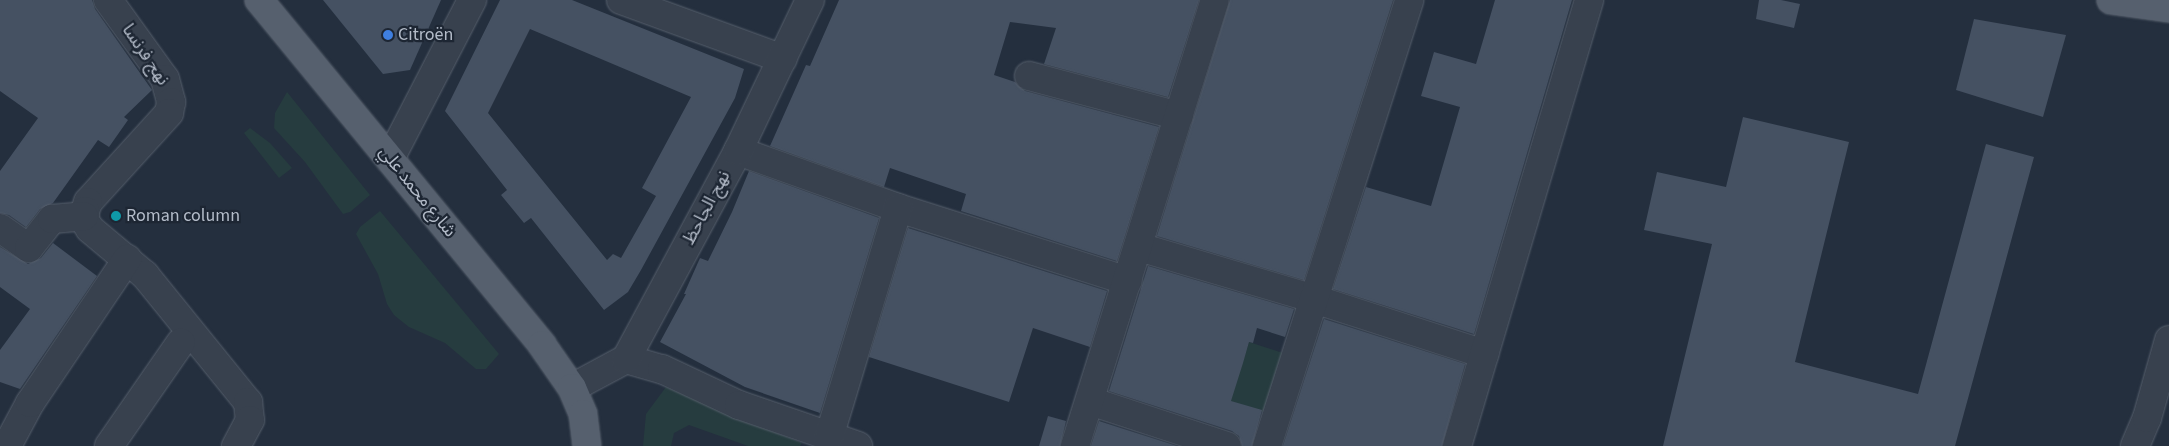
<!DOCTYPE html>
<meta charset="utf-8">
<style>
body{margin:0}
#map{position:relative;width:2169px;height:446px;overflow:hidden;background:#242f3e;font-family:"Source Sans 3","Noto Sans Arabic",sans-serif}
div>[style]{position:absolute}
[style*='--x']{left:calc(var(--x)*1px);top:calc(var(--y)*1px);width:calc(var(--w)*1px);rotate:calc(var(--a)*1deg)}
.green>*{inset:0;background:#263c3f;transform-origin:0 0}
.building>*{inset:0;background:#455162}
.roads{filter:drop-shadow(0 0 1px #565f6c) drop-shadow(0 0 1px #565f6c)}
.minor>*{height:28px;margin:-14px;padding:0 14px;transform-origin:14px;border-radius:14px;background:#38414e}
.major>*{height:28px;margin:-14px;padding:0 14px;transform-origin:14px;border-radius:14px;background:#56606e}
.dots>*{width:14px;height:14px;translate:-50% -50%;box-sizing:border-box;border:2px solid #1d2633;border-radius:50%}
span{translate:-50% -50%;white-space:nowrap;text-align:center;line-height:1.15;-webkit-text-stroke:4.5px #1d2633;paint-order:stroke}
.poi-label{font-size:18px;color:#b4bcc9}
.left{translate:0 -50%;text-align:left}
.street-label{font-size:18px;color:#b4bcc9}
</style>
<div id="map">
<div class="green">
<i style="clip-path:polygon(287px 92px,370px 195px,350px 212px,343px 214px,305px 162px,274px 128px,275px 113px)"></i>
<i style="clip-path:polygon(250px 128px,270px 143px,292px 168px,279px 178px,244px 133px)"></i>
<i style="clip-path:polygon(380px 211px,499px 354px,486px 369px,476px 369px,445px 343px,409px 327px,394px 315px,387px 304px,378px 274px,356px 234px,360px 227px)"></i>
<i style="left:1249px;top:342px;width:39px;height:62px;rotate:18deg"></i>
<i style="clip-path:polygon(666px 387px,731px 415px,802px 443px,800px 446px,748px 446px,689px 425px,674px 433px,671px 446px,643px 446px,646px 414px)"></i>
</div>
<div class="building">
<i style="clip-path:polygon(0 0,92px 0,95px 9px,152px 90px,124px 117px,128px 120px,109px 147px,98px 140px,53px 203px,40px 209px,26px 227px,9px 215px,0 213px,0 171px,38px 118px,0 91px)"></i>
<i style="clip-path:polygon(323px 0,441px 0,410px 70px,383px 74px)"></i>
<i style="clip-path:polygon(evenodd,500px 0,572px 0,744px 69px,735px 98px,641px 270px,628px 292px,604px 310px,531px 218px,524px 223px,501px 195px,507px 190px,445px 111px,500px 0,530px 29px,691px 97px,642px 188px,656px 196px,621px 258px,613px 254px,607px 260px,488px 113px,530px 29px)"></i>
<i style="clip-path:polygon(839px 0,1199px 0,1168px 97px,1044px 64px,1056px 28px,1010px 22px,994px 75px,1015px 82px,1025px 91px,1159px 127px,1117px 261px,961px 211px,966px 194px,890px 168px,884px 187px,770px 146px,806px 65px,810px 66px)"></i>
<i style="clip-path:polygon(1230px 0,1393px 0,1304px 280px,1157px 236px)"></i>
<i style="clip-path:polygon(1495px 0,1572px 0,1474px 334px,1333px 289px,1366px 187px,1431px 206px,1460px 107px,1421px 96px,1434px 52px,1476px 64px)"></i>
<i style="clip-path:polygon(1759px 0,1781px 0,1800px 4px,1794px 28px,1756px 19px)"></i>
<i style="clip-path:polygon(1974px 19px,2066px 35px,2043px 117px,1956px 90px)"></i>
<i style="clip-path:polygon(1743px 117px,1849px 142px,1795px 362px,1918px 394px,1986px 144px,2034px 157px,1955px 446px,1663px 446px,1712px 244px,1644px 230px,1657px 172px,1726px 187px)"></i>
<i style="clip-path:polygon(749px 171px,879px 218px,820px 413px,745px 387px,660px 342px,686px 294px,684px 294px,700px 258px,708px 261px,732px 212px)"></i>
<i style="clip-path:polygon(908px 228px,1107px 291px,1090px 347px,1033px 328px,1009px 402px,869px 357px)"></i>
<i style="clip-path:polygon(53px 243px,97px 276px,20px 389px,0 382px,0 350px,30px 309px,0 287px,0 247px,28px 264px,41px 258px)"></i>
<i style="clip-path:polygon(1148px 266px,1294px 309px,1285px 337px,1257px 328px,1253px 343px,1249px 342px,1243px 363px,1231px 401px,1262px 410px,1252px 446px,1242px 446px,1239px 436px,1232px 431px,1109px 391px)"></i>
<i style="clip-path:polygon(1324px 319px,1465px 364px,1442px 446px,1283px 446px)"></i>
<i style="clip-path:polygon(1048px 416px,1066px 421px,1060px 446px,1039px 446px)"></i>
<i style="clip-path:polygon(1099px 421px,1177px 446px,1091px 446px)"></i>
</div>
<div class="roads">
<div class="minor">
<i style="--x:108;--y:0;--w:97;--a:54.2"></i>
<i style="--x:165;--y:79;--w:24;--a:75"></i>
<i style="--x:171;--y:102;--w:11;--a:100"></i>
<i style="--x:169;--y:113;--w:120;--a:132.3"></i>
<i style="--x:88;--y:202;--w:9;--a:108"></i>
<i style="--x:85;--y:211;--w:10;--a:90"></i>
<i style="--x:85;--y:221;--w:9;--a:58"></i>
<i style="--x:90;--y:229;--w:72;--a:39.9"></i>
<i style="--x:145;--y:275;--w:164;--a:51"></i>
<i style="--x:248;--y:402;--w:18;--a:84"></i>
<i style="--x:250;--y:420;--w:30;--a:118"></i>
<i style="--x:621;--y:0;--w:172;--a:20"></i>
<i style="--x:1029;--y:76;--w:155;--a:14.9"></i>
<i style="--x:738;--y:151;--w:170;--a:19.6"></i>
<i style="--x:898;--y:208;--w:241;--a:17.6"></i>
<i style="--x:390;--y:159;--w:179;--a:-62.7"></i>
<i style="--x:0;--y:228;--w:35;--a:35"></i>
<i style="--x:29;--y:248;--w:37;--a:-52"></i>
<i style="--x:52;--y:219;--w:32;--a:-5"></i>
<i style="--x:1139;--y:247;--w:183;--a:16.5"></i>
<i style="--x:1314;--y:299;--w:179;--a:17.9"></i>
<i style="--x:626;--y:359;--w:37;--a:16"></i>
<i style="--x:662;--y:369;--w:85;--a:25.1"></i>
<i style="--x:739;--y:405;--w:126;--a:19"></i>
<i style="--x:572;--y:388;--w:61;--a:-28.2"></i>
<i style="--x:626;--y:359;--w:236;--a:-61.7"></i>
<i style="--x:738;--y:151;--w:167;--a:-64.5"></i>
<i style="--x:1090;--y:401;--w:144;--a:18.2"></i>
<i style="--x:829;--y:437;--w:239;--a:-73.2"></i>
<i style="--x:7;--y:446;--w:49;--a:-61.9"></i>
<i style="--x:30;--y:403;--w:174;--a:-56"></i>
<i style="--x:109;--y:446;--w:126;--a:-55.3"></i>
<i style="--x:1075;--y:446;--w:467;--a:-72.6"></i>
<i style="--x:1267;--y:446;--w:468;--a:-72.3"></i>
<i style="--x:1457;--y:446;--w:465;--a:-73.5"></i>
<i style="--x:2135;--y:446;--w:30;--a:-67"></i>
<i style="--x:2147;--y:418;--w:81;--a:-74.2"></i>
</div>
<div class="major">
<i style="--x:259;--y:0;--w:446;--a:50.6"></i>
<i style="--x:542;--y:345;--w:52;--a:55.1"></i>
<i style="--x:572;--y:388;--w:28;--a:67"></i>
<i style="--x:583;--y:414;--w:32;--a:83"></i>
<i style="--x:2111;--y:0;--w:59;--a:7.9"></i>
</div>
</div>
<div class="dots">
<i style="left:388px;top:35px;background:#3f7fe0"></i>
<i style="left:116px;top:216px;background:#0f9aa8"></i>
</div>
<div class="poi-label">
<span class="left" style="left:398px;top:35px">Citroën</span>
<span class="left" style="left:126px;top:216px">Roman column</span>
</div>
<div class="street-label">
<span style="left:145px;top:55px;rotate:56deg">نهج فرنسا</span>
<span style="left:417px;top:192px;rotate:51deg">شارع محمد علي</span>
<span style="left:707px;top:208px;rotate:-62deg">نهج الجاحظ</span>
</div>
</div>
